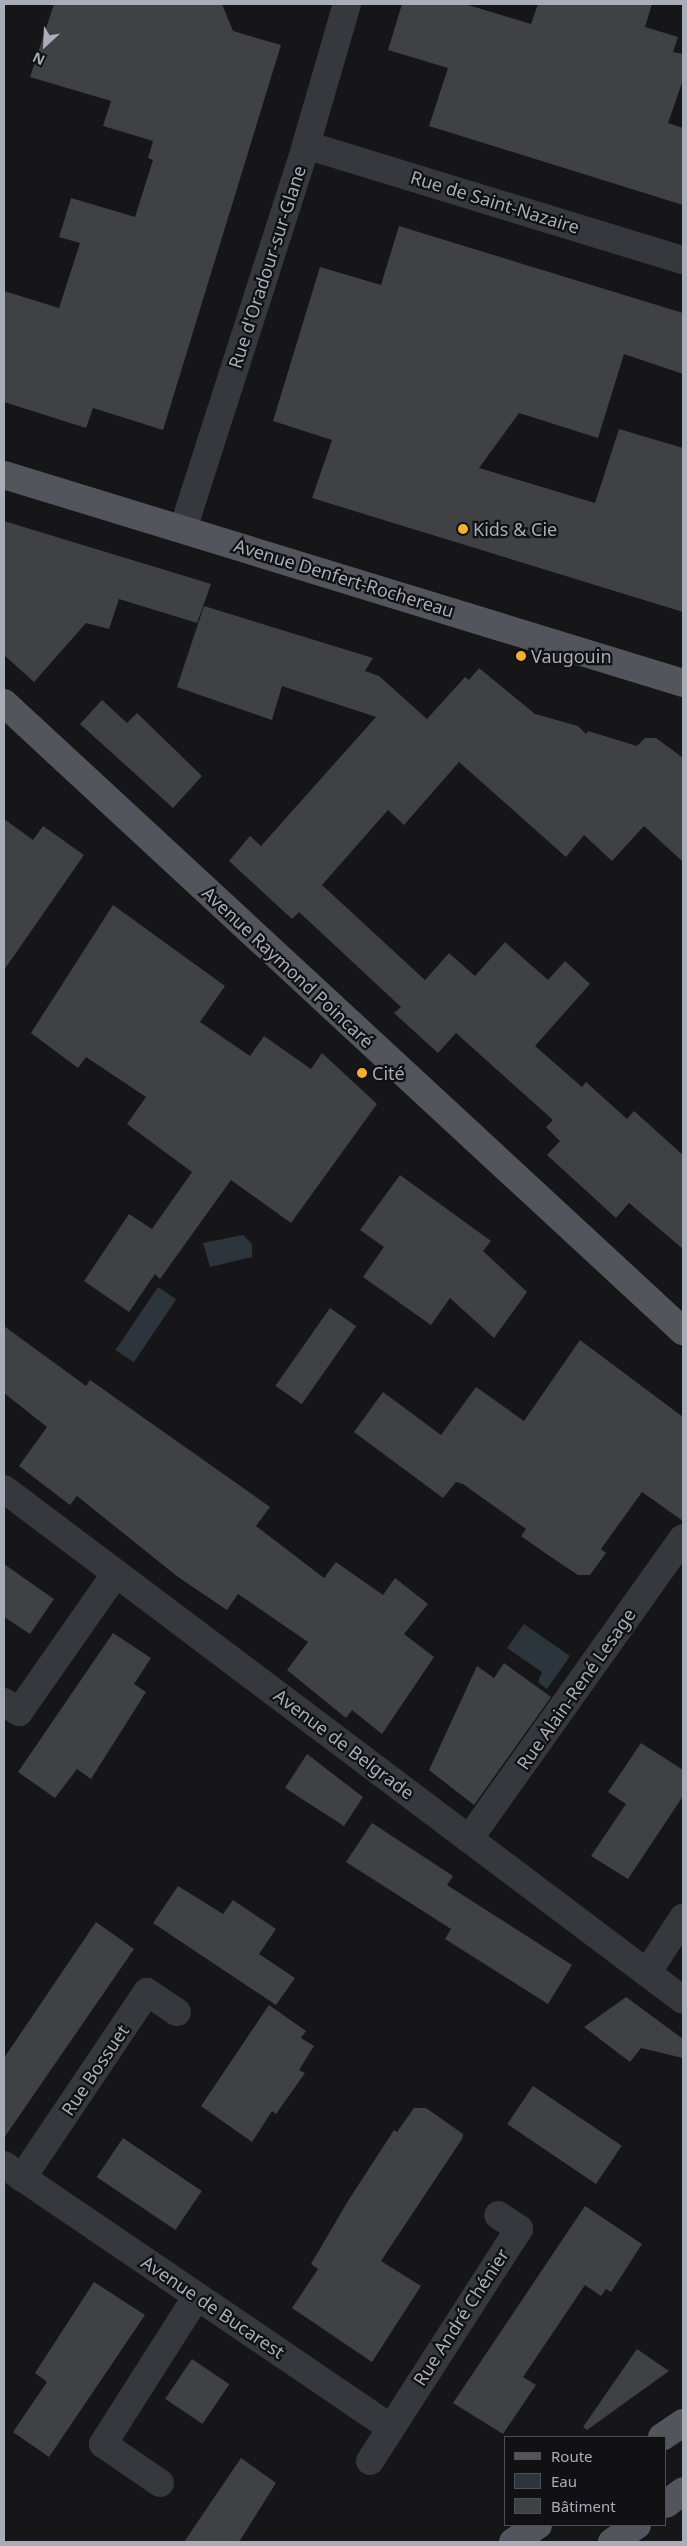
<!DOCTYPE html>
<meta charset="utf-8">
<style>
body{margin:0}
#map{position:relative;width:687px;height:2546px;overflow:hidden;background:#161618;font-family:"Noto Sans",sans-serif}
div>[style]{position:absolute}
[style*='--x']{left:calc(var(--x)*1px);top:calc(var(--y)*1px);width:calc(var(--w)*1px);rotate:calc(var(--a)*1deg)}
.water>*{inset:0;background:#2c353c;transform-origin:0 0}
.building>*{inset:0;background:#404145;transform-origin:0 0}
.minor>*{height:28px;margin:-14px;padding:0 14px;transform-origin:14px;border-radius:14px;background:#37383d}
.major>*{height:28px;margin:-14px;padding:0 14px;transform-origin:14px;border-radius:14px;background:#53555c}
.dots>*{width:14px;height:14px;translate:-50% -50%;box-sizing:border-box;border:2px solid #111113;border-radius:50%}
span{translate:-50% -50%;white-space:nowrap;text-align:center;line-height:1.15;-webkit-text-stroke:4.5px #111113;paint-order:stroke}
.street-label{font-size:18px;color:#a8adb8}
.poi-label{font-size:18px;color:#a8adb8}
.left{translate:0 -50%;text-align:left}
.frame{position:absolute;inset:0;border:5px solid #a8adb8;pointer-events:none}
.legend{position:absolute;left:504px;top:2436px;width:162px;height:90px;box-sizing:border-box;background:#111113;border:1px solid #4d4f55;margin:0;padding:6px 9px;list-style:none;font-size:15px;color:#a8adb8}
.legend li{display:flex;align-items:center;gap:10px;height:25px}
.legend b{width:25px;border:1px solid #4d4f55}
.north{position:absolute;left:20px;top:20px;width:50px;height:50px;-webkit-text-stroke:4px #111113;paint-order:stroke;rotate:205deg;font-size:14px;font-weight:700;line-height:20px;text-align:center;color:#a8adb8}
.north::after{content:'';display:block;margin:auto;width:18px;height:22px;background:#a8adb8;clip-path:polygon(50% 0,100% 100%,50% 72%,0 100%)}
</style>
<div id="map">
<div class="water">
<i style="clip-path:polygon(243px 1235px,252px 1244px,252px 1257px,210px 1267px,203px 1243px)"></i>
<i style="left:158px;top:1287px;width:22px;height:76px;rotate:34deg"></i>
<i style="clip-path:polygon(524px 1624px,570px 1656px,547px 1689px,538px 1682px,542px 1672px,507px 1648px)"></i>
</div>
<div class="building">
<i style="clip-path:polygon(54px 4px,222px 4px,233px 31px,281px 45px,163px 430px,93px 408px,86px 428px,4px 402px,4px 291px,59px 308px,80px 243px,59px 237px,71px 198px,135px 217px,153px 160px,148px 158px,153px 141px,103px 126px,111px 101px,30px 77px)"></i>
<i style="clip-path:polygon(402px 4px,465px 4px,531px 24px,538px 4px,652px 4px,645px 27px,678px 37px,673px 52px,683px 54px,683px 80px,668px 123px,683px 128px,683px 205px,429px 126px,448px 68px,388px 50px)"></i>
<i style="clip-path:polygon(399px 226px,683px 313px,683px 374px,624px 354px,598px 438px,519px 413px,479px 468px,595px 503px,619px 429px,683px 448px,683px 612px,312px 498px,332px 440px,273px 421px,320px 267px,381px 285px)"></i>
<i style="clip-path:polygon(4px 521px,211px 584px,197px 623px,119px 599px,109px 629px,86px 623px,34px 682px,4px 655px)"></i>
<i style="clip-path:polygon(204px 606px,373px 658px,365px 671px,379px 676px,427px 719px,465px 677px,469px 680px,479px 668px,535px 714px,578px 726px,586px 734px,588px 731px,637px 746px,645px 738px,656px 738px,683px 758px,683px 862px,644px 826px,612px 861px,584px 835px,566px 857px,459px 762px,404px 825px,388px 810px,322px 885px,425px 980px,449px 953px,475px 976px,505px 942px,548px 980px,565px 961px,590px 984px,535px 1046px,582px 1087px,586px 1082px,627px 1119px,634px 1111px,683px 1155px,683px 1249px,629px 1203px,616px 1218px,547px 1155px,560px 1141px,546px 1127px,553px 1120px,456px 1033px,438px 1053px,394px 1013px,401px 1007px,299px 912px,292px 919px,229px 861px,250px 836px,261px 846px,376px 717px,282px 686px,272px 720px,177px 687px)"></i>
<i style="clip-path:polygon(102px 700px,127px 723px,137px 713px,202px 776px,173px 808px,80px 724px)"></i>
<i style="clip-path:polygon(4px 819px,33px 840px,43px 826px,84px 855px,4px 970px)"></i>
<i style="clip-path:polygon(113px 905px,225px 986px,200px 1022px,250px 1056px,264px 1036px,311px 1069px,322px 1053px,377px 1104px,291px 1223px,231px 1180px,160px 1279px,155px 1274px,129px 1312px,84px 1281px,129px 1214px,152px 1229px,192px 1172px,127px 1124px,146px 1097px,86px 1057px,78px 1068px,31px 1033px)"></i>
<i style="clip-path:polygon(400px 1175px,491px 1241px,483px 1251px,527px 1292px,494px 1338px,450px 1298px,431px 1325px,363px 1277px,384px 1247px,360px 1230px)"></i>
<i style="left:330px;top:1308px;width:32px;height:95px;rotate:35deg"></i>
<i style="clip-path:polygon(4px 1326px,86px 1386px,90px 1380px,270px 1507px,256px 1526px,324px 1578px,336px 1562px,383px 1595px,395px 1578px,428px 1604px,404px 1634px,434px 1657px,382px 1734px,352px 1710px,346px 1718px,287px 1670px,308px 1642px,238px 1594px,227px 1610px,178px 1577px,77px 1496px,70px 1505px,19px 1466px,47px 1427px,4px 1393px)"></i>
<i style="clip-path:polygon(580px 1340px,683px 1417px,683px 1521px,642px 1492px,601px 1549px,606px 1553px,590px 1575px,578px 1575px,548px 1555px,521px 1536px,526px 1529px,463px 1484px,456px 1482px,443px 1498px,354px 1432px,383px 1392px,441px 1435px,476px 1387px,524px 1421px)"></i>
<i style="clip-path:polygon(4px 1564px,54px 1599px,30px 1634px,4px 1617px)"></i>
<i style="clip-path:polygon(113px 1633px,151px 1658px,134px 1684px,146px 1692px,91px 1779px,77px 1769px,55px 1798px,18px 1772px)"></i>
<i style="clip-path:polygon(504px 1663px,551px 1697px,474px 1805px,429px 1770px,477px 1666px,494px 1678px)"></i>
<i style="clip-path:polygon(641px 1743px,683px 1770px,683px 1796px,628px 1879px,591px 1856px,626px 1804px,608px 1792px)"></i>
<i style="clip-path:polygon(307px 1754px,363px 1797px,344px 1826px,285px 1788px)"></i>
<i style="clip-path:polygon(372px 1823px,453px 1876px,447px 1885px,572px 1965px,548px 2004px,445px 1939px,451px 1929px,346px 1862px)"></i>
<i style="clip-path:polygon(178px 1886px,223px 1914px,233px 1900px,276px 1929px,259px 1954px,295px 1978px,276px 2005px,153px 1923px)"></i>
<i style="clip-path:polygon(96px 1922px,134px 1949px,4px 2138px,4px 2058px)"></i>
<i style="clip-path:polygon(626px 1997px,683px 2039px,683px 2058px,641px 2048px,630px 2062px,584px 2027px)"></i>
<i style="clip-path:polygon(269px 2005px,306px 2031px,301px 2038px,314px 2046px,299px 2070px,305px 2073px,276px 2114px,272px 2111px,252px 2142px,201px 2106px)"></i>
<i style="left:533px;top:2086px;width:107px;height:46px;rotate:34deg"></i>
<i style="clip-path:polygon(414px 2108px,426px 2108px,463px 2134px,462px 2139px,381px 2261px,421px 2286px,372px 2362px,292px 2308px,318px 2269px,311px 2264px,348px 2201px,394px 2130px,397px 2132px)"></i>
<i style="left:123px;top:2138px;width:95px;height:47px;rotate:34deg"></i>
<i style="clip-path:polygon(585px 2206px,642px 2244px,611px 2292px,606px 2289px,601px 2296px,585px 2285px,523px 2377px,536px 2385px,503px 2434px,453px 2403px)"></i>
<i style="clip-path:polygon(94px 2282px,145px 2315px,49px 2457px,13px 2432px,47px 2382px,35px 2373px)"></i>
<i style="clip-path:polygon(637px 2349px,669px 2371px,587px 2430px,583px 2427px)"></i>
<i style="left:192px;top:2359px;width:45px;height:48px;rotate:34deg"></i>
<i style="clip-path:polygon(241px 2458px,276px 2483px,239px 2542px,184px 2542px)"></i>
</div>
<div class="minor">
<i style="--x:306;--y:145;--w:394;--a:17"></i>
<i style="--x:183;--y:529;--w:403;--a:-72.2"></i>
<i style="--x:306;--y:145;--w:147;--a:-73.8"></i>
<i style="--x:4;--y:1489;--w:850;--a:36.96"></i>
<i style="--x:4;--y:1702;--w:18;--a:34"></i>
<i style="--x:19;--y:1712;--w:169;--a:-55.1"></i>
<i style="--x:469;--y:1839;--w:369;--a:-54.6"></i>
<i style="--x:647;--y:1973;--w:66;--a:-56.8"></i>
<i style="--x:4;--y:2165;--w:467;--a:34.2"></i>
<i style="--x:22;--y:2178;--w:224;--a:-56.1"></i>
<i style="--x:147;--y:1992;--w:36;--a:34"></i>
<i style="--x:370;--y:2461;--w:276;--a:-57.3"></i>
<i style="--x:519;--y:2229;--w:25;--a:-146"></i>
<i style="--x:160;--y:2483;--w:69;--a:-145.6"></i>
<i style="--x:103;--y:2444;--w:175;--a:-57.6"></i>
</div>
<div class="major">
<i style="--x:4;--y:475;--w:710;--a:17.03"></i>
<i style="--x:4;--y:703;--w:925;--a:42.77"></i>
<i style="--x:662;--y:2437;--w:25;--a:-34"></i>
<i style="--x:666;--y:2504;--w:21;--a:-37"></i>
<i style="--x:513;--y:2542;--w:30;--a:-34"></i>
<i style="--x:612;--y:2542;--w:30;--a:-34"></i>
</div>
<div class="dots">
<i style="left:463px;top:529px;background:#f2b134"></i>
<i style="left:521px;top:656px;background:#f2b134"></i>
<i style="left:362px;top:1073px;background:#f2b134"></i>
</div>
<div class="street-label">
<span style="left:495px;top:202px;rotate:17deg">Rue de Saint-Nazaire</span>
<span style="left:267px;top:267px;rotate:-72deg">Rue d'Oradour-sur-Glane</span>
<span style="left:344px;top:578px;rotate:17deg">Avenue Denfert-Rochereau</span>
<span style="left:288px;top:967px;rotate:43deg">Avenue Raymond Poincaré</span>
<span style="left:576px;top:1689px;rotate:-55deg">Rue Alain-René Lesage</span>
<span style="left:344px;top:1744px;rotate:37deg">Avenue de Belgrade</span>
<span style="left:95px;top:2070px;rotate:-56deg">Rue Bossuet</span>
<span style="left:213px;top:2307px;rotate:34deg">Avenue de Bucarest</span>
<span style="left:461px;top:2317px;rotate:-57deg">Rue André Chénier</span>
</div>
<div class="poi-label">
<span class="left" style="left:473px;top:529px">Kids &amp; Cie</span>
<span class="left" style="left:531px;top:656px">Vaugouin</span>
<span class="left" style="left:372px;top:1073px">Cité</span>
</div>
<div class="frame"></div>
<ul class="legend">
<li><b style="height:6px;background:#53555c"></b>Route</li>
<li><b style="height:14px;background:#2c353c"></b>Eau</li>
<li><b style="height:14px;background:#404145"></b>Bâtiment</li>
</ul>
<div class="north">N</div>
</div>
